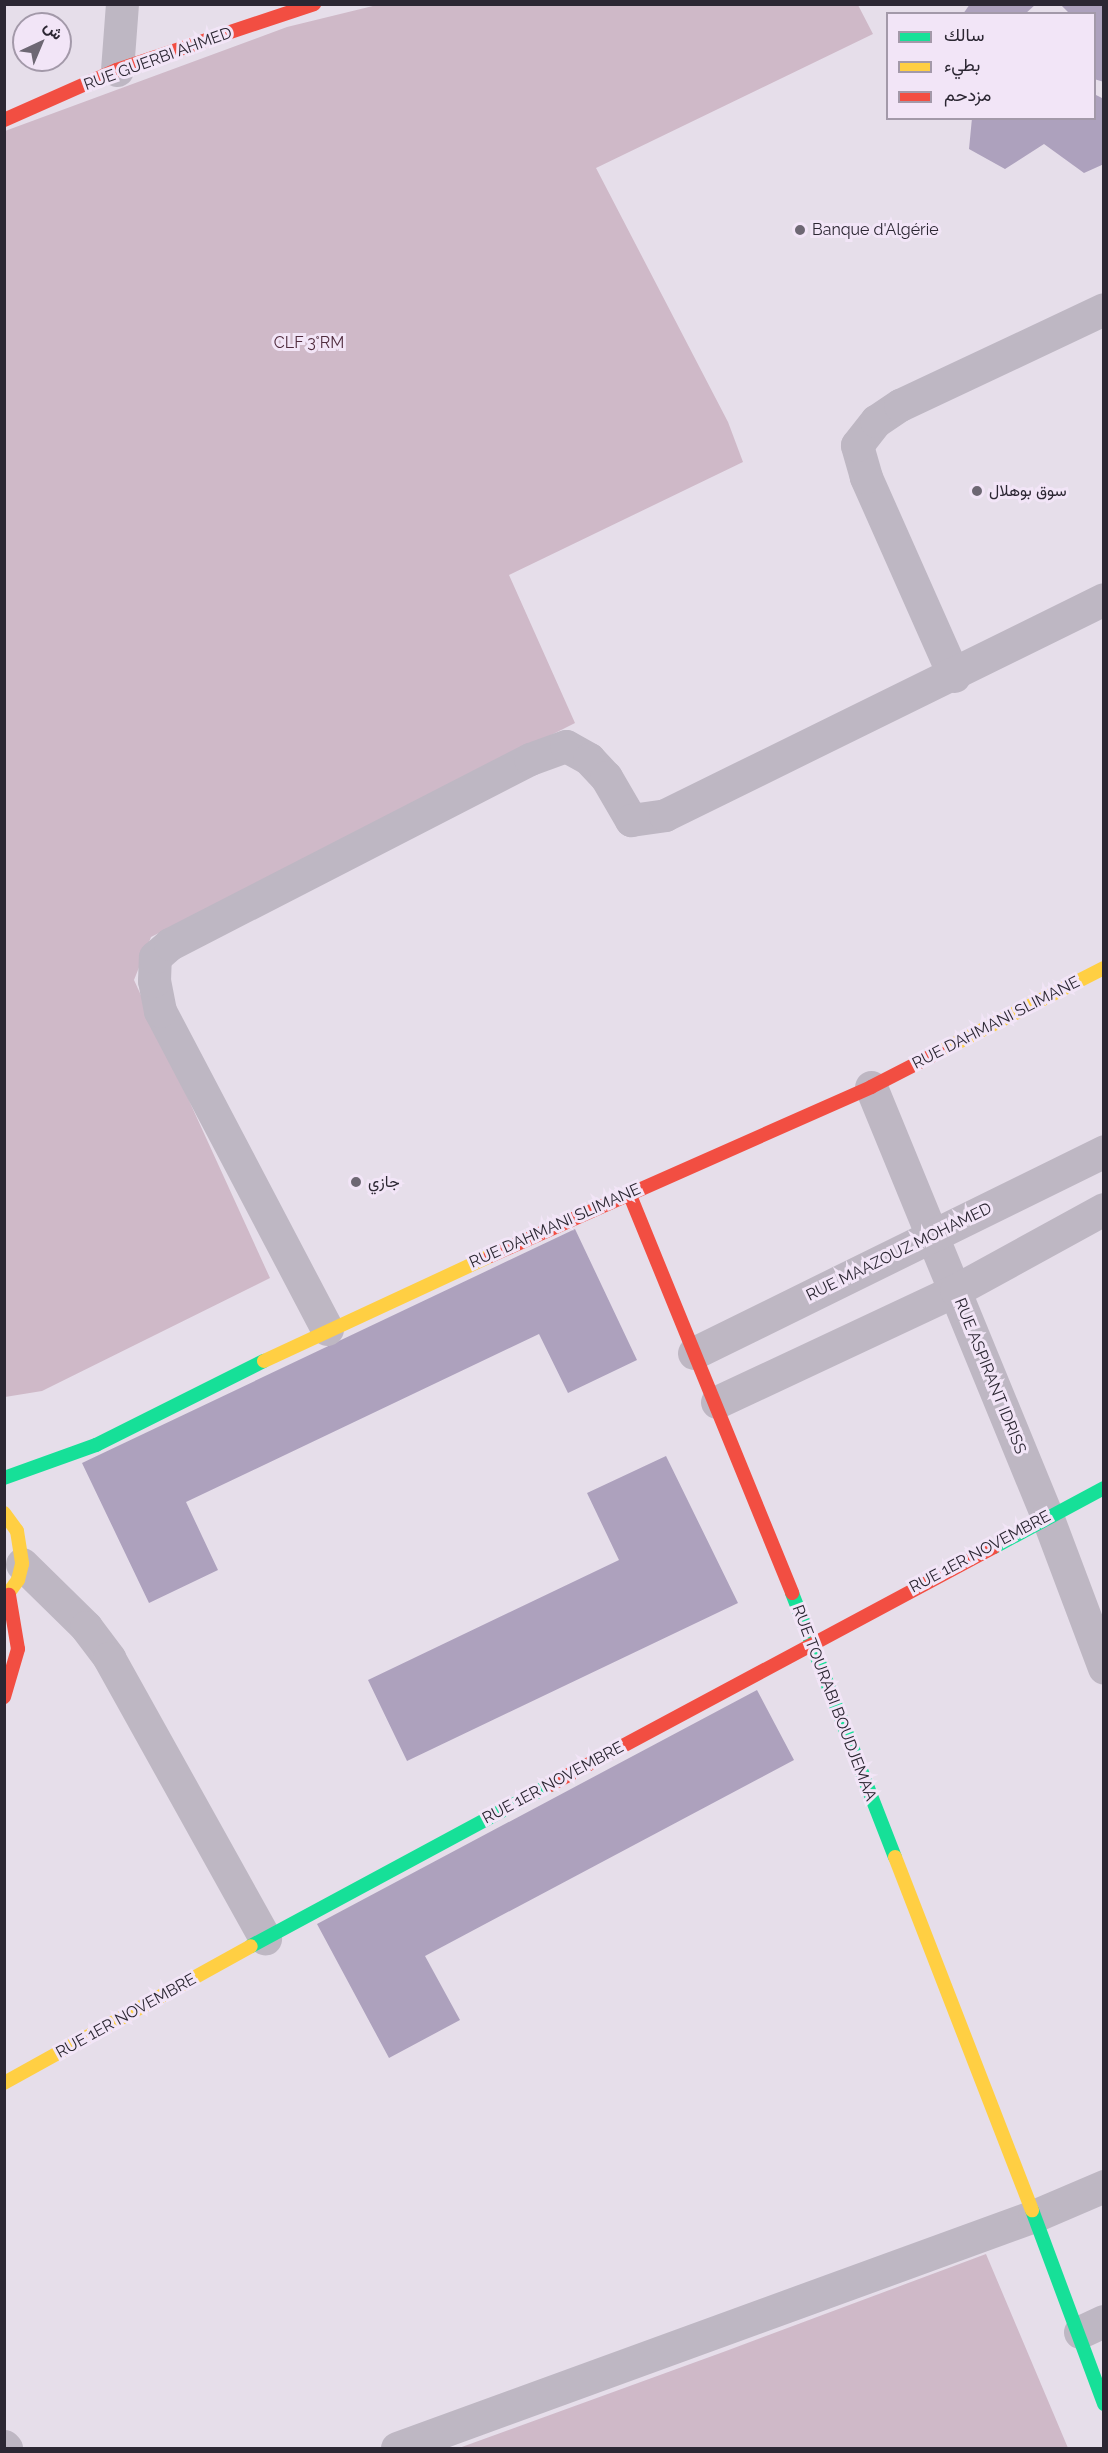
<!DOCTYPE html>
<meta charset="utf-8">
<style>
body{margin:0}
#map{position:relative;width:1108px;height:2453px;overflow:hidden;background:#e6deea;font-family:Raleway,Vazirmatn,sans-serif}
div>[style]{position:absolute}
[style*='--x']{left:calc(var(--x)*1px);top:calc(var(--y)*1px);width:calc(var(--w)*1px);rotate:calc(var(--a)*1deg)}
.green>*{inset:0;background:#cfb9c8}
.building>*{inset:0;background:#ada1bd}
.street>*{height:33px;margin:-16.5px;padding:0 16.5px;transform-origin:16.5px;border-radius:16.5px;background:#beb7c3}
.fast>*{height:14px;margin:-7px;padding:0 7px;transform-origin:7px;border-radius:7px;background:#16e098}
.slow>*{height:14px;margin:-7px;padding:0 7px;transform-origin:7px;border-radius:7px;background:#ffcf43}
.jam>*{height:14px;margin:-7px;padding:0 7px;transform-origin:7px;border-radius:7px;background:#f24e42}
.dots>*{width:16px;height:16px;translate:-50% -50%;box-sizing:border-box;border:3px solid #f2e5f7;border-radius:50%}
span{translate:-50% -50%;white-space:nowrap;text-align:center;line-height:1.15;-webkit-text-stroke:6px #f2e5f7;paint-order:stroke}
.street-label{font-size:16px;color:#2c2733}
.poi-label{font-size:16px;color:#2c2733}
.left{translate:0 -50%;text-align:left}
.park-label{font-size:16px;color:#502c3e}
.frame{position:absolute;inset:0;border:6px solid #2c2733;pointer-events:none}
.legend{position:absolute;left:886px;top:12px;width:210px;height:108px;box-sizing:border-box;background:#f2e5f7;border:2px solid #a399a9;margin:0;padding:8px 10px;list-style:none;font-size:18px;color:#2c2733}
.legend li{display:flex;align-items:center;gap:12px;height:30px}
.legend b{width:30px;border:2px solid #a399a9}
.north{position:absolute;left:12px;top:12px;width:60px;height:60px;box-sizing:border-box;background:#f2e5f7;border:2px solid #a399a9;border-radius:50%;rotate:44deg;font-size:16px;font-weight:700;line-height:24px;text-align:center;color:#2c2733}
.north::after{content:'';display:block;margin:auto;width:21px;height:27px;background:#6d6773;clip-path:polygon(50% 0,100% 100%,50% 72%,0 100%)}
</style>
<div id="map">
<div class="green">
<i style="clip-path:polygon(377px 5px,858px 5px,873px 34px,596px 168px,728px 422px,743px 462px,509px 575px,575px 723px,151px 937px,134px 980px,270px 1278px,42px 1391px,5px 1397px,5px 131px,287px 27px)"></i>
<i style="clip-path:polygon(986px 2254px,1068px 2448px,459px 2448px,726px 2351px)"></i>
</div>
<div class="building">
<i style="clip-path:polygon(970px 4px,1036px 4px,1025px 14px,963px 14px)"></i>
<i style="clip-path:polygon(1060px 4px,1104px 4px,1104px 82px,1094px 79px,1094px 14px,1070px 14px)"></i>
<i style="clip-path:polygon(1094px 94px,1104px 99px,1104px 164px,1084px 173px,1044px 144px,1005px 169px,969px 149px,972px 118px,1094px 118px)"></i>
<i style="clip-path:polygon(575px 1229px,637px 1360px,568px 1393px,539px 1334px,186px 1502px,218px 1570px,149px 1603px,82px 1463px)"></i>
<i style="clip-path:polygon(666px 1456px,738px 1603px,407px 1761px,368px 1680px,619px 1560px,587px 1493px)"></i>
<i style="clip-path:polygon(757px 1690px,794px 1760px,425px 1956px,460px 2020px,389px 2058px,317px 1924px)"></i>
</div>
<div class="street">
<i style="--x:117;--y:70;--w:66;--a:-85.7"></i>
<i style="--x:954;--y:676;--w:218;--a:-113.9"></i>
<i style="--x:866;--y:477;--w:33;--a:-106"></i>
<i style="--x:857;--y:445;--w:31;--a:-52"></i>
<i style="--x:876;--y:421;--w:29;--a:-34"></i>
<i style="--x:900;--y:405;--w:225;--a:-25.2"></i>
<i style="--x:871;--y:1087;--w:464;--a:67.7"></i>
<i style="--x:1047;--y:1516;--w:162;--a:69.4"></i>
<i style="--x:327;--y:1329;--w:359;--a:-117.7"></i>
<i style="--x:160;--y:1011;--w:31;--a:-101"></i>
<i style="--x:154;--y:981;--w:24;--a:-88"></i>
<i style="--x:155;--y:957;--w:20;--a:-41"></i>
<i style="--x:170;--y:944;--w:405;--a:-27.2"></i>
<i style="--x:530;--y:759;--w:38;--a:-20"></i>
<i style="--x:566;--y:746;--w:26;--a:29"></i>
<i style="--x:589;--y:759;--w:25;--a:47"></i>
<i style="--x:606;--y:777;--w:50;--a:59.8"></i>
<i style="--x:631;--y:820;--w:34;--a:-8"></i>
<i style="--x:665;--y:815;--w:489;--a:-26.2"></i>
<i style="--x:694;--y:1353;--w:457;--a:-26.2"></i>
<i style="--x:717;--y:1402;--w:264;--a:-25.1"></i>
<i style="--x:956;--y:1290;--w:169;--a:-28.7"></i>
<i style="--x:22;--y:1564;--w:90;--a:44.5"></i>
<i style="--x:86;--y:1627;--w:39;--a:53"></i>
<i style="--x:109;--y:1658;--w:321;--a:60.9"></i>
<i style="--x:1080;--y:2332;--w:26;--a:-25"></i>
<i style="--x:4;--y:2446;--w:3;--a:45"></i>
<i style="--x:397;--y:2448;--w:678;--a:-20.01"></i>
<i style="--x:1034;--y:2216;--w:76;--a:-23.2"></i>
</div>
<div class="fast">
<i style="--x:4;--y:1478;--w:98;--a:-19.7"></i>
<i style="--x:96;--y:1445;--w:188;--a:-26.6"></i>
<i style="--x:994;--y:1547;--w:125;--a:-28.2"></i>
<i style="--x:792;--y:1593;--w:283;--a:68.7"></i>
<i style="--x:251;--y:1946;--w:340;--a:-28.3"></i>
<i style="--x:1032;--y:2210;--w:207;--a:69.6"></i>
</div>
<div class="slow">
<i style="--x:939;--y:1052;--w:185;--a:-27"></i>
<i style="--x:264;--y:1361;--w:249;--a:-24.9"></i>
<i style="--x:4;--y:1513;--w:22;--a:54"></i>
<i style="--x:17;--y:1531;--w:33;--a:81"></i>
<i style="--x:22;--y:1564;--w:16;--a:104"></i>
<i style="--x:18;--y:1580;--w:24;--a:126"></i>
<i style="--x:895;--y:1857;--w:379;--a:68.8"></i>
<i style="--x:4;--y:2083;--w:282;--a:-29"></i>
</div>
<div class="jam">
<i style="--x:4;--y:120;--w:124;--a:-23.9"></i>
<i style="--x:117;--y:70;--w:208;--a:-18.5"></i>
<i style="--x:629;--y:1193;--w:432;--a:67.8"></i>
<i style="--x:490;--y:1256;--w:417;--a:-23.9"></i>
<i style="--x:871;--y:1087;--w:76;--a:-27.2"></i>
<i style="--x:4;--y:1697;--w:50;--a:-73.7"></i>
<i style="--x:18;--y:1649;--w:55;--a:-99.5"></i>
<i style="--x:550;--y:1785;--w:504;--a:-28.19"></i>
</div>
<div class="dots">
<i style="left:800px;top:230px;background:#6d6773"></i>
<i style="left:977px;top:491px;background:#6d6773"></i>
<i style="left:356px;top:1182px;background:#6d6773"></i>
</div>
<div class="street-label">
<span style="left:158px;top:59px;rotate:-20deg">RUE GUERBI AHMED</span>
<span style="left:996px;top:1023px;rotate:-27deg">RUE DAHMANI SLIMANE</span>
<span style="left:555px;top:1226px;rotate:-24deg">RUE DAHMANI SLIMANE</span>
<span style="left:899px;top:1252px;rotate:-26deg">RUE MAAZOUZ MOHAMED</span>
<span style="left:990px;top:1376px;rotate:68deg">RUE ASPIRANT IDRISS</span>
<span style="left:980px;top:1552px;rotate:-28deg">RUE 1ER NOVEMBRE</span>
<span style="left:834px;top:1703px;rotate:69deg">RUE TOURABI BOUDJEMAA</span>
<span style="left:553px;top:1783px;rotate:-28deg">RUE 1ER NOVEMBRE</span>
<span style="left:126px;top:2016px;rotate:-29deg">RUE 1ER NOVEMBRE</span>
</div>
<div class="poi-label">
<span class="left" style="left:812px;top:230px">Banque d'Algérie</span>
<span class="left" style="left:989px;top:491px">سوق بوهلال</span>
<span class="left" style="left:368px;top:1182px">جازي</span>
</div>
<div class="park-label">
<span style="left:309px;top:343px">CLF 3°RM</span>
</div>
<div class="frame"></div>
<ul class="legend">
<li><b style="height:8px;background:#16e098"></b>سالك</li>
<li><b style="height:8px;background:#ffcf43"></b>بطيء</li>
<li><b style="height:8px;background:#f24e42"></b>مزدحم</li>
</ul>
<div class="north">ش</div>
</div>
